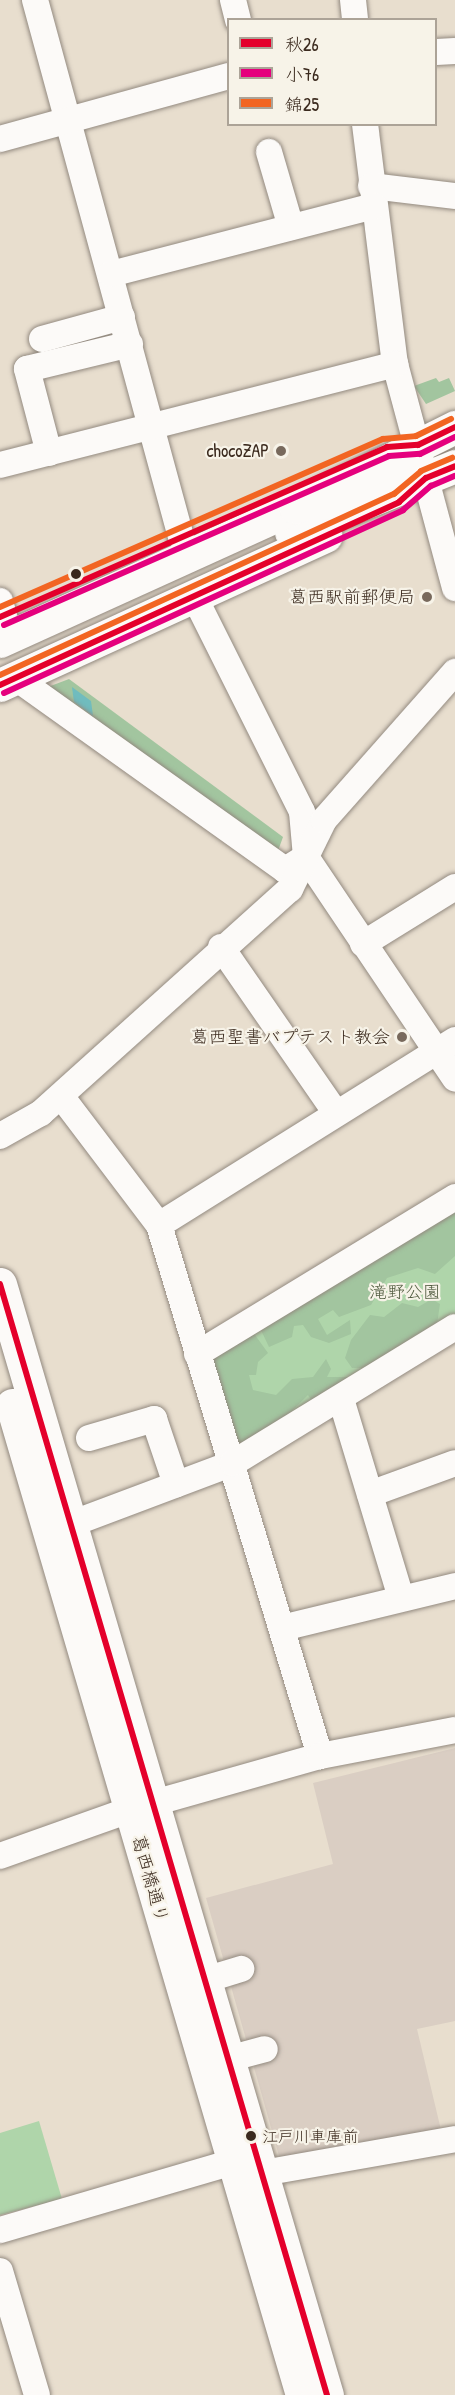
<!DOCTYPE html>
<meta charset="utf-8">
<style>
body{margin:0}
#map{position:relative;width:455px;height:2395px;overflow:hidden;background:#e8dece;font-family:"Patrick Hand","Klee One",sans-serif}
div>[style]{position:absolute}
[style*='--x']{left:calc(var(--x)*1px);top:calc(var(--y)*1px);width:calc(var(--w)*1px);rotate:calc(var(--a)*1deg)}
.industrial>*{inset:0;background:#dacec3}
.green>*{inset:0;background:#afd5aa}
.forest>*{inset:0;background:#a2c59f}
.water>*{inset:0;background:#70bcbe}
.roads{filter:drop-shadow(0 0 2px #938a80) drop-shadow(0 0 2px #938a80)}
.minor>*{height:26px;margin:-13px;padding:0 13px;transform-origin:13px;border-radius:13px;background:#fcfaf8}
.major>*{height:33px;margin:-16.5px;padding:0 16.5px;transform-origin:16.5px;border-radius:16.5px;background:#fcfaf8}
.bus-1>*{height:6px;margin:-3px;padding:0 3px;transform-origin:3px;border-radius:3px;background:#e4002b}
.bus-2>*{height:6px;margin:-3px;padding:0 3px;transform-origin:3px;border-radius:3px;background:#e5007d}
.bus-3>*{height:6px;margin:-3px;padding:0 3px;transform-origin:3px;border-radius:3px;background:#f26522}
.dots>*{width:16px;height:16px;translate:-50% -50%;box-sizing:border-box;border:3px solid #f7f3e8;border-radius:50%}
span{translate:-50% -50%;white-space:nowrap;text-align:center;line-height:1.15;-webkit-text-stroke:4.5px #f7f3e8;paint-order:stroke}
.bus-label{font-size:16px;color:#3b2a1e}
.left{translate:0 -50%;text-align:left}
.poi-label{font-size:18px;color:#3b2a1e}
.right{translate:-100% -50%;text-align:right}
.park-label{font-size:18px;color:#505b3f}
.street-label{font-size:18px;color:#3b2a1e}
.legend{position:absolute;left:227px;top:18px;width:210px;height:108px;box-sizing:border-box;background:#f7f3e8;border:2px solid #aca397;margin:0;padding:8px 10px;list-style:none;font-size:18px;color:#3b2a1e}
.legend li{display:flex;align-items:center;gap:12px;height:30px}
.legend b{width:30px;border:2px solid #aca397}
</style>
<div id="map">
<div class="industrial">
<i style="clip-path:polygon(455px 1748px,455px 2021px,417px 2029px,441px 2130px,281px 2163px,206px 1898px,333px 1864px,313px 1783px)"></i>
</div>
<div class="green">
<i style="clip-path:polygon(455px 1205px,455px 1317px,244px 1448px,214px 1357px)"></i>
<i style="clip-path:polygon(39px 2121px,62px 2199px,0 2215px,0 2133px)"></i>
</div>
<div class="forest">
<i style="clip-path:polygon(436px 378px,439px 382px,449px 378px,455px 391px,426px 404px,414px 386px)"></i>
<i style="clip-path:polygon(69px 679px,283px 837px,275px 859px,40px 690px)"></i>
<i style="clip-path:polygon(455px 1203px,455px 1256px,435px 1274px,418px 1268px,387px 1278px,371px 1305px,339px 1317px,333px 1310px,318px 1319px,327px 1335px,350px 1320px,351px 1334px,329px 1343px,311px 1337px,303px 1325px,294px 1326px,292px 1337px,269px 1347px,259px 1326px)"></i>
<i style="clip-path:polygon(432px 1299px,440px 1304px,437px 1324px,368px 1368px,352px 1368px,345px 1358px,351px 1340px,370px 1315px,384px 1317px,402px 1303px,418px 1307px)"></i>
<i style="clip-path:polygon(253px 1332px,268px 1353px,258px 1362px,256px 1375px,249px 1375px,253px 1390px,276px 1395px,292px 1379px,313px 1377px,326px 1359px,331px 1369px,327px 1377px,350px 1377px,314px 1404px,308px 1395px,251px 1451px,233px 1445px,208px 1364px,213px 1355px)"></i>
</div>
<div class="water">
<i style="clip-path:polygon(72px 687px,91px 701px,93px 716px,74px 702px)"></i>
</div>
<div class="roads">
<div class="minor">
<i style="--x:35;--y:0;--w:556;--a:74.79"></i>
<i style="--x:233;--y:0;--w:21;--a:76"></i>
<i style="--x:353;--y:0;--w:20;--a:84"></i>
<i style="--x:436;--y:52;--w:19;--a:-3"></i>
<i style="--x:365;--y:124;--w:242;--a:82.9"></i>
<i style="--x:395;--y:364;--w:232;--a:75"></i>
<i style="--x:0;--y:139;--w:237;--a:-15.4"></i>
<i style="--x:269;--y:152;--w:78;--a:73.7"></i>
<i style="--x:371;--y:186;--w:85;--a:6.8"></i>
<i style="--x:111;--y:274;--w:272;--a:-14.5"></i>
<i style="--x:42;--y:339;--w:83;--a:-15.4"></i>
<i style="--x:49;--y:453;--w:87;--a:-104.7"></i>
<i style="--x:27;--y:369;--w:106;--a:-13.6"></i>
<i style="--x:0;--y:465;--w:408;--a:-14.3"></i>
<i style="--x:194;--y:596;--w:241;--a:63.4"></i>
<i style="--x:302;--y:812;--w:45;--a:84.9"></i>
<i style="--x:306;--y:857;--w:267;--a:56.1"></i>
<i style="--x:0;--y:601;--w:16;--a:75"></i>
<i style="--x:16;--y:678;--w:330;--a:35.5"></i>
<i style="--x:285;--y:870;--w:25;--a:-32"></i>
<i style="--x:363;--y:944;--w:108;--a:-31.8"></i>
<i style="--x:221;--y:947;--w:202;--a:55.3"></i>
<i style="--x:61;--y:1096;--w:162;--a:52.8"></i>
<i style="--x:159;--y:1225;--w:555;--a:73.13"></i>
<i style="--x:0;--y:1136;--w:47;--a:-29.3"></i>
<i style="--x:41;--y:1113;--w:335;--a:-42"></i>
<i style="--x:290;--y:889;--w:77;--a:-63.8"></i>
<i style="--x:324;--y:820;--w:198;--a:-48.5"></i>
<i style="--x:159;--y:1225;--w:349;--a:-32"></i>
<i style="--x:197;--y:1354;--w:302;--a:-31.3"></i>
<i style="--x:341;--y:1399;--w:208;--a:73.2"></i>
<i style="--x:89;--y:1438;--w:68;--a:-16.3"></i>
<i style="--x:154;--y:1419;--w:69;--a:71.3"></i>
<i style="--x:370;--y:1494;--w:90;--a:-20"></i>
<i style="--x:71;--y:1524;--w:173;--a:-20.6"></i>
<i style="--x:233;--y:1463;--w:260;--a:-31.5"></i>
<i style="--x:282;--y:1628;--w:178;--a:-13.6"></i>
<i style="--x:0;--y:1856;--w:137;--a:-19.6"></i>
<i style="--x:129;--y:1810;--w:198;--a:-15.8"></i>
<i style="--x:320;--y:1756;--w:137;--a:-10.9"></i>
<i style="--x:205;--y:1980;--w:38;--a:-17"></i>
<i style="--x:214;--y:2049;--w:17;--a:36"></i>
<i style="--x:228;--y:2059;--w:38;--a:-15"></i>
<i style="--x:263;--y:2173;--w:195;--a:-10"></i>
<i style="--x:0;--y:2230;--w:243;--a:-16.3"></i>
<i style="--x:0;--y:2271;--w:129;--a:73.4"></i>
</div>
<div class="major">
<i style="--x:291;--y:532;--w:177;--a:-21.9"></i>
<i style="--x:0;--y:641;--w:324;--a:-24.4"></i>
<i style="--x:295;--y:507;--w:179;--a:-26.6"></i>
<i style="--x:0;--y:685;--w:358;--a:-24.6"></i>
<i style="--x:0;--y:1284;--w:1158;--a:73.6"></i>
<i style="--x:12;--y:1405;--w:1032;--a:73.67"></i>
</div>
</div>
<div class="bus-1">
<i style="--x:0;--y:617;--w:423;--a:-23.7"></i>
<i style="--x:387;--y:447;--w:31;--a:-4"></i>
<i style="--x:418;--y:445;--w:41;--a:-25.9"></i>
<i style="--x:0;--y:685;--w:439;--a:-24.6"></i>
<i style="--x:399;--y:502;--w:36;--a:-42"></i>
<i style="--x:426;--y:478;--w:31;--a:-22"></i>
<i style="--x:0;--y:1284;--w:1158;--a:73.6"></i>
</div>
<div class="bus-2">
<i style="--x:4;--y:625;--w:420;--a:-23.7"></i>
<i style="--x:389;--y:456;--w:31;--a:-4"></i>
<i style="--x:420;--y:454;--w:39;--a:-26"></i>
<i style="--x:4;--y:693;--w:439;--a:-24.6"></i>
<i style="--x:403;--y:510;--w:37;--a:-41"></i>
<i style="--x:431;--y:486;--w:26;--a:-23"></i>
</div>
<div class="bus-3">
<i style="--x:0;--y:607;--w:418;--a:-23.7"></i>
<i style="--x:383;--y:439;--w:33;--a:-5"></i>
<i style="--x:416;--y:436;--w:39;--a:-26"></i>
<i style="--x:0;--y:675;--w:434;--a:-24.7"></i>
<i style="--x:394;--y:494;--w:35;--a:-40"></i>
<i style="--x:421;--y:471;--w:34;--a:-23"></i>
</div>
<div class="dots">
<i style="left:281px;top:451px;background:#78695c"></i>
<i style="left:76px;top:574px;background:#3b2a1e"></i>
<i style="left:427px;top:597px;background:#78695c"></i>
<i style="left:402px;top:1037px;background:#78695c"></i>
<i style="left:251px;top:2136px;background:#3b2a1e"></i>
</div>
<div class="bus-label">
<span class="left" style="left:262px;top:2136px">江戸川車庫前</span>
</div>
<div class="poi-label">
<span class="right" style="left:269px;top:451px">chocoZAP</span>
<span class="right" style="left:415px;top:597px">葛西駅前郵便局</span>
<span class="right" style="left:390px;top:1037px">葛西聖書バプテスト教会</span>
</div>
<div class="park-label">
<span style="left:405px;top:1292px">滝野公園</span>
</div>
<div class="street-label">
<span style="left:150px;top:1879px;rotate:74deg">葛西橋通り</span>
</div>
<ul class="legend">
<li><b style="height:8px;background:#e4002b"></b>秋26</li>
<li><b style="height:8px;background:#e5007d"></b>小76</li>
<li><b style="height:8px;background:#f26522"></b>錦25</li>
</ul>
</div>
